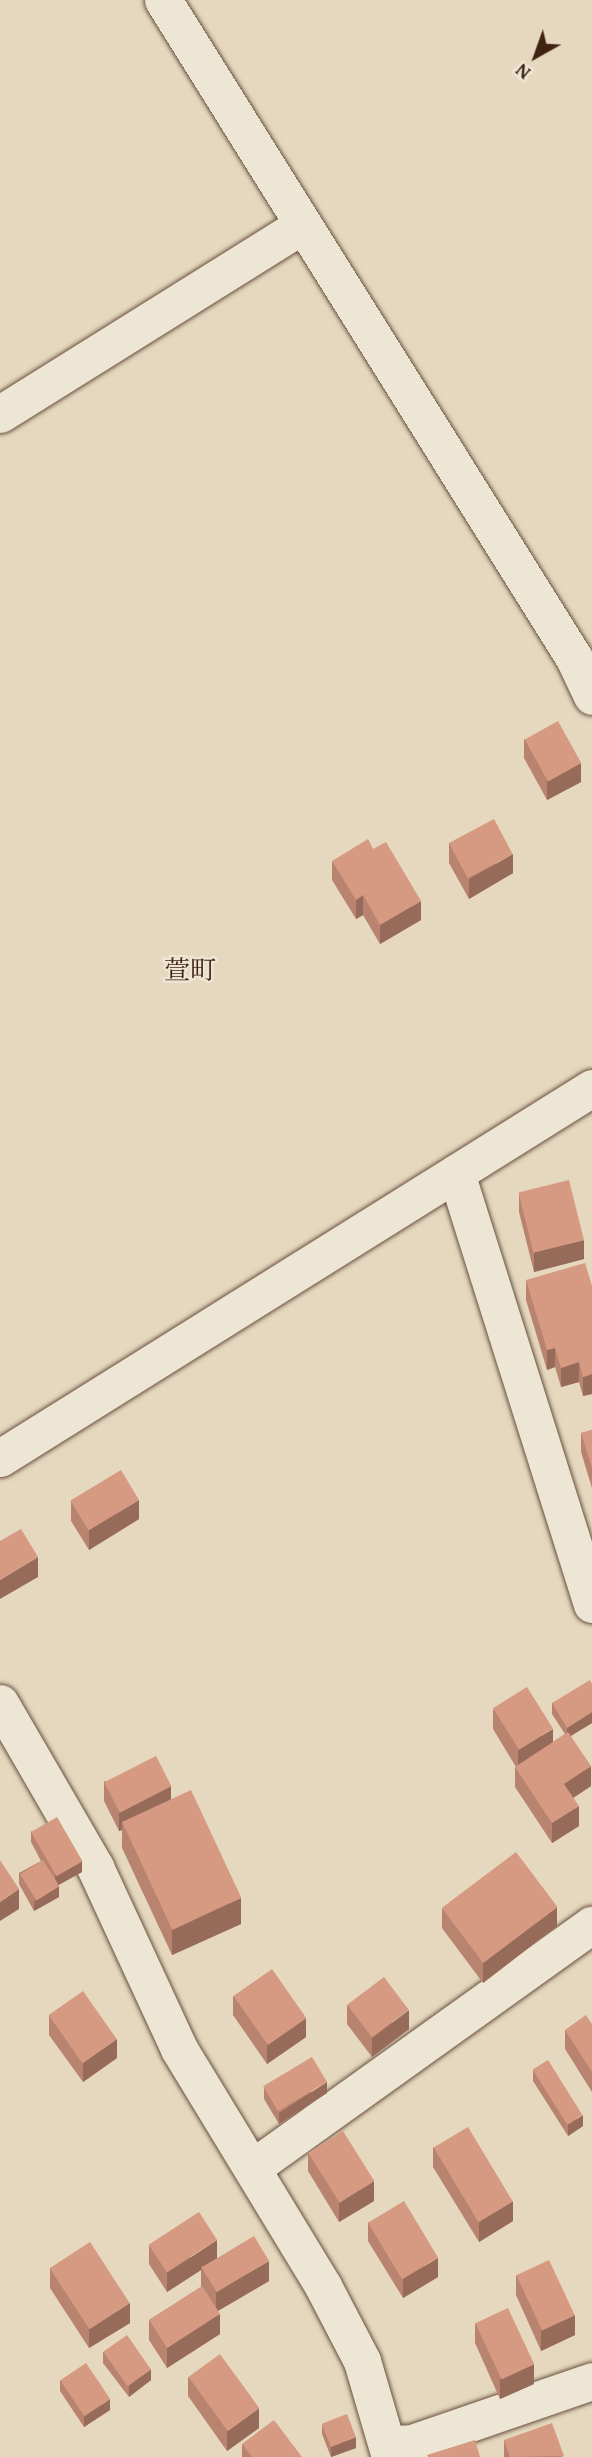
<!DOCTYPE html>
<meta charset="utf-8">
<style>
body{margin:0}
#map{position:relative;width:592px;height:2457px;overflow:hidden;background:#e5d8bf;font-family:"Gentium Book Plus","Noto Serif JP",serif}
div>[style]{position:absolute}
[style*='--x']{left:calc(var(--x)*1px);top:calc(var(--y)*1px);width:calc(var(--w)*1px);rotate:calc(var(--a)*1deg)}
.roads{filter:drop-shadow(0 0 2px #69503e) drop-shadow(0 0 2px #69503e)}
.minor>*{height:37px;margin:-18.5px;padding:0 18.5px;transform-origin:18.5px;border-radius:18.5px;background:#eee6d5}
.wall>*{inset:0;background:#b8846f}
.shaded-wall>*{inset:0;background:#966b5a}
.building>*{inset:0;background:#d69981;transform-origin:0 0}
span{translate:-50% -50%;white-space:nowrap;text-align:center;line-height:1.15;-webkit-text-stroke:5px #eee6d5;paint-order:stroke}
.quarter-label{font-size:26px;color:#402313}
.north{position:absolute;left:501px;top:21px;width:70px;height:70px;-webkit-text-stroke:5px #eee6d5;paint-order:stroke;rotate:220deg;font-size:19px;font-weight:700;line-height:28px;text-align:center;color:#402313}
.north::after{content:'';display:block;margin:auto;width:24px;height:32px;background:#402313;clip-path:polygon(50% 0,100% 100%,50% 72%,0 100%)}
</style>
<div id="map">
<div class="roads">
<div class="minor">
<i style="--x:163;--y:0;--w:776;--a:58.01"></i>
<i style="--x:574;--y:658;--w:42;--a:64.7"></i>
<i style="--x:0;--y:414;--w:357;--a:-32"></i>
<i style="--x:456;--y:1173;--w:452;--a:72.5"></i>
<i style="--x:0;--y:1458;--w:698;--a:-32.01"></i>
<i style="--x:0;--y:1703;--w:190;--a:59.9"></i>
<i style="--x:95;--y:1867;--w:200;--a:65.2"></i>
<i style="--x:179;--y:2049;--w:277;--a:58.7"></i>
<i style="--x:323;--y:2286;--w:85;--a:62.5"></i>
<i style="--x:362;--y:2361;--w:100;--a:73.7"></i>
<i style="--x:252;--y:2168;--w:418;--a:-35.6"></i>
<i style="--x:389;--y:2444;--w:23;--a:-2"></i>
<i style="--x:412;--y:2443;--w:190;--a:-19"></i>
</div>
</div>
<div class="wall">
<i style="clip-path:polygon(524px 739px,581px 782px,547px 800px,524px 758px)"></i>
<i style="clip-path:polygon(449px 843px,513px 873px,469px 899px,449px 863px)"></i>
<i style="clip-path:polygon(373px 849px,421px 920px,380px 944px,363px 915px,356px 919px,332px 880px,332px 861px)"></i>
<i style="clip-path:polygon(519px 1193px,584px 1259px,534px 1272px,519px 1212px)"></i>
<i style="clip-path:polygon(526px 1280px,592px 1286px,592px 1394px,583px 1396px,579px 1382px,561px 1387px,555px 1367px,547px 1370px,526px 1300px)"></i>
<i style="clip-path:polygon(592px 1430px,592px 1488px,581px 1452px,581px 1433px)"></i>
<i style="clip-path:polygon(71px 1501px,139px 1519px,89px 1550px,71px 1521px)"></i>
<i style="clip-path:polygon(592px 1684px,592px 1723px,571px 1736px,591px 1786px,573px 1798px,579px 1826px,552px 1843px,515px 1787px,515px 1767px,516px 1767px,493px 1729px,493px 1709px,553px 1742px,565px 1734px,552px 1714px,552px 1703px)"></i>
<i style="clip-path:polygon(104px 1781px,171px 1799px,241px 1924px,172px 1955px,122px 1848px,122px 1830px,119px 1831px,104px 1801px)"></i>
<i style="clip-path:polygon(31px 1831px,82px 1872px,58px 1885px,59px 1897px,34px 1911px,19px 1884px,19px 1873px,41px 1861px,31px 1842px)"></i>
<i style="clip-path:polygon(442px 1909px,557px 1926px,483px 1983px,442px 1928px)"></i>
<i style="clip-path:polygon(233px 1996px,306px 2037px,267px 2064px,233px 2015px)"></i>
<i style="clip-path:polygon(347px 2005px,409px 2029px,372px 2057px,347px 2024px)"></i>
<i style="clip-path:polygon(49px 2015px,117px 2058px,83px 2082px,49px 2035px)"></i>
<i style="clip-path:polygon(592px 2024px,592px 2092px,565px 2049px,565px 2030px)"></i>
<i style="clip-path:polygon(533px 2070px,583px 2126px,568px 2136px,533px 2081px)"></i>
<i style="clip-path:polygon(264px 2088px,327px 2093px,279px 2124px,264px 2099px)"></i>
<i style="clip-path:polygon(433px 2147px,513px 2221px,479px 2242px,433px 2167px)"></i>
<i style="clip-path:polygon(308px 2152px,374px 2201px,339px 2222px,308px 2171px)"></i>
<i style="clip-path:polygon(368px 2222px,438px 2277px,403px 2298px,368px 2241px)"></i>
<i style="clip-path:polygon(149px 2245px,269px 2281px,218px 2311px,220px 2334px,167px 2368px,149px 2340px,149px 2320px,201px 2287px,201px 2270px,167px 2292px,149px 2264px)"></i>
<i style="clip-path:polygon(50px 2268px,130px 2323px,89px 2348px,50px 2288px)"></i>
<i style="clip-path:polygon(516px 2275px,575px 2335px,541px 2351px,516px 2295px)"></i>
<i style="clip-path:polygon(475px 2323px,534px 2384px,500px 2399px,475px 2343px)"></i>
<i style="clip-path:polygon(103px 2352px,151px 2380px,129px 2397px,103px 2363px)"></i>
<i style="clip-path:polygon(188px 2377px,259px 2428px,227px 2451px,188px 2396px)"></i>
<i style="clip-path:polygon(60px 2380px,110px 2410px,84px 2427px,60px 2391px)"></i>
<i style="clip-path:polygon(322px 2424px,356px 2448px,331px 2457px,322px 2434px)"></i>
<i style="clip-path:polygon(504px 2440px,564px 2457px,504px 2457px)"></i>
<i style="clip-path:polygon(242px 2444px,302px 2457px,242px 2457px)"></i>
</div>
<div class="shaded-wall">
<i style="clip-path:polygon(581px 763px,581px 782px,547px 800px,547px 780px)"></i>
<i style="clip-path:polygon(513px 854px,513px 873px,469px 899px,469px 879px)"></i>
<i style="clip-path:polygon(363px 895px,363px 915px,356px 919px,356px 900px)"></i>
<i style="clip-path:polygon(421px 901px,421px 920px,380px 944px,380px 925px)"></i>
<i style="clip-path:polygon(584px 1240px,584px 1259px,534px 1272px,534px 1252px)"></i>
<i style="clip-path:polygon(555px 1348px,555px 1367px,547px 1370px,547px 1350px)"></i>
<i style="clip-path:polygon(579px 1362px,579px 1382px,561px 1387px,561px 1368px)"></i>
<i style="clip-path:polygon(592px 1374px,592px 1394px,583px 1396px,583px 1377px)"></i>
<i style="clip-path:polygon(139px 1500px,139px 1519px,89px 1550px,89px 1530px)"></i>
<i style="clip-path:polygon(38px 1557px,38px 1577px,0 1599px,0 1580px)"></i>
<i style="clip-path:polygon(592px 1712px,592px 1723px,567px 1738px,567px 1728px)"></i>
<i style="clip-path:polygon(553px 1729px,553px 1749px,518px 1770px,518px 1750px)"></i>
<i style="clip-path:polygon(591px 1766px,591px 1786px,564px 1804px,564px 1784px)"></i>
<i style="clip-path:polygon(171px 1786px,171px 1806px,122px 1822px,122px 1830px,119px 1831px,119px 1811px)"></i>
<i style="clip-path:polygon(579px 1806px,579px 1826px,552px 1843px,552px 1823px)"></i>
<i style="clip-path:polygon(82px 1861px,82px 1872px,55px 1887px,55px 1876px)"></i>
<i style="clip-path:polygon(59px 1886px,59px 1897px,34px 1911px,34px 1901px)"></i>
<i style="clip-path:polygon(19px 1889px,19px 1909px,0 1921px,0 1902px)"></i>
<i style="clip-path:polygon(241px 1898px,241px 1924px,172px 1955px,172px 1929px)"></i>
<i style="clip-path:polygon(557px 1907px,557px 1926px,483px 1983px,483px 1963px)"></i>
<i style="clip-path:polygon(409px 2010px,409px 2029px,372px 2057px,372px 2038px)"></i>
<i style="clip-path:polygon(306px 2018px,306px 2037px,267px 2064px,267px 2044px)"></i>
<i style="clip-path:polygon(117px 2039px,117px 2058px,83px 2082px,83px 2063px)"></i>
<i style="clip-path:polygon(327px 2082px,327px 2093px,279px 2124px,279px 2113px)"></i>
<i style="clip-path:polygon(583px 2115px,583px 2126px,568px 2136px,568px 2125px)"></i>
<i style="clip-path:polygon(374px 2181px,374px 2201px,339px 2222px,339px 2203px)"></i>
<i style="clip-path:polygon(513px 2201px,513px 2221px,479px 2242px,479px 2222px)"></i>
<i style="clip-path:polygon(217px 2240px,217px 2259px,201px 2267px,201px 2270px,167px 2292px,167px 2273px)"></i>
<i style="clip-path:polygon(438px 2258px,438px 2277px,403px 2298px,403px 2279px)"></i>
<i style="clip-path:polygon(269px 2261px,269px 2281px,216px 2312px,216px 2292px)"></i>
<i style="clip-path:polygon(130px 2303px,130px 2323px,89px 2348px,89px 2329px)"></i>
<i style="clip-path:polygon(220px 2314px,220px 2334px,167px 2368px,167px 2348px)"></i>
<i style="clip-path:polygon(575px 2315px,575px 2335px,541px 2351px,541px 2331px)"></i>
<i style="clip-path:polygon(534px 2364px,534px 2384px,500px 2399px,500px 2379px)"></i>
<i style="clip-path:polygon(151px 2369px,151px 2380px,129px 2397px,129px 2386px)"></i>
<i style="clip-path:polygon(110px 2399px,110px 2410px,84px 2427px,84px 2417px)"></i>
<i style="clip-path:polygon(259px 2408px,259px 2428px,227px 2451px,227px 2431px)"></i>
<i style="clip-path:polygon(356px 2437px,356px 2448px,331px 2457px,331px 2447px)"></i>
</div>
<div class="building">
<i style="left:558px;top:721px;width:48px;height:38px;rotate:61deg"></i>
<i style="left:494px;top:819px;width:40px;height:51px;rotate:62deg"></i>
<i style="clip-path:polygon(368px 839px,373px 849px,386px 842px,421px 901px,380px 925px,363px 895px,356px 900px,332px 861px)"></i>
<i style="left:569px;top:1180px;width:62px;height:52px;rotate:76deg"></i>
<i style="clip-path:polygon(585px 1263px,592px 1286px,592px 1374px,583px 1377px,579px 1362px,561px 1368px,555px 1348px,547px 1350px,526px 1280px)"></i>
<i style="clip-path:polygon(592px 1430px,592px 1468px,581px 1433px)"></i>
<i style="left:121px;top:1470px;width:35px;height:59px;rotate:59deg"></i>
<i style="clip-path:polygon(21px 1529px,38px 1557px,0 1580px,0 1541px)"></i>
<i style="clip-path:polygon(590px 1680px,592px 1684px,592px 1712px,567px 1728px,552px 1703px)"></i>
<i style="left:527px;top:1687px;width:49px;height:40px;rotate:58deg"></i>
<i style="clip-path:polygon(568px 1732px,591px 1766px,564px 1784px,579px 1806px,552px 1823px,515px 1767px)"></i>
<i style="left:156px;top:1756px;width:34px;height:58px;rotate:63deg"></i>
<i style="left:191px;top:1790px;width:119px;height:76px;rotate:65deg"></i>
<i style="left:57px;top:1817px;width:51px;height:30px;rotate:60deg"></i>
<i style="left:516px;top:1852px;width:69px;height:93px;rotate:53deg"></i>
<i style="clip-path:polygon(0 1860px,19px 1889px,0 1902px)"></i>
<i style="left:43px;top:1860px;width:31px;height:27px;rotate:58deg"></i>
<i style="left:272px;top:1969px;width:60px;height:47px;rotate:55deg"></i>
<i style="left:384px;top:1977px;width:41px;height:46px;rotate:53deg"></i>
<i style="left:83px;top:1991px;width:59px;height:42px;rotate:55deg"></i>
<i style="clip-path:polygon(586px 2015px,592px 2024px,592px 2072px,565px 2030px)"></i>
<i style="left:312px;top:2057px;width:29px;height:57px;rotate:59deg"></i>
<i style="left:548px;top:2060px;width:65px;height:18px;rotate:58deg"></i>
<i style="left:468px;top:2127px;width:87px;height:40px;rotate:59deg"></i>
<i style="left:343px;top:2131px;width:59px;height:41px;rotate:58deg"></i>
<i style="left:404px;top:2201px;width:66px;height:42px;rotate:59deg"></i>
<i style="left:199px;top:2212px;width:33px;height:60px;rotate:57deg"></i>
<i style="left:254px;top:2236px;width:29px;height:61px;rotate:59deg"></i>
<i style="left:90px;top:2242px;width:73px;height:48px;rotate:57deg"></i>
<i style="left:549px;top:2260px;width:61px;height:36px;rotate:65deg"></i>
<i style="left:202px;top:2286px;width:33px;height:63px;rotate:57deg"></i>
<i style="left:508px;top:2308px;width:62px;height:36px;rotate:65deg"></i>
<i style="left:127px;top:2335px;width:42px;height:29px;rotate:55deg"></i>
<i style="left:220px;top:2354px;width:67px;height:39px;rotate:54deg"></i>
<i style="left:86px;top:2363px;width:43px;height:31px;rotate:56deg"></i>
<i style="left:347px;top:2414px;width:25px;height:27px;rotate:69deg"></i>
<i style="clip-path:polygon(274px 2420px,302px 2457px,252px 2457px,242px 2444px)"></i>
<i style="clip-path:polygon(552px 2423px,564px 2456px,510px 2457px,504px 2440px)"></i>
<i style="clip-path:polygon(475px 2440px,480px 2457px,428px 2457px,427px 2455px)"></i>
</div>
<div class="quarter-label">
<span style="left:190px;top:970px">萱町</span>
</div>
<div class="north">N</div>
</div>
